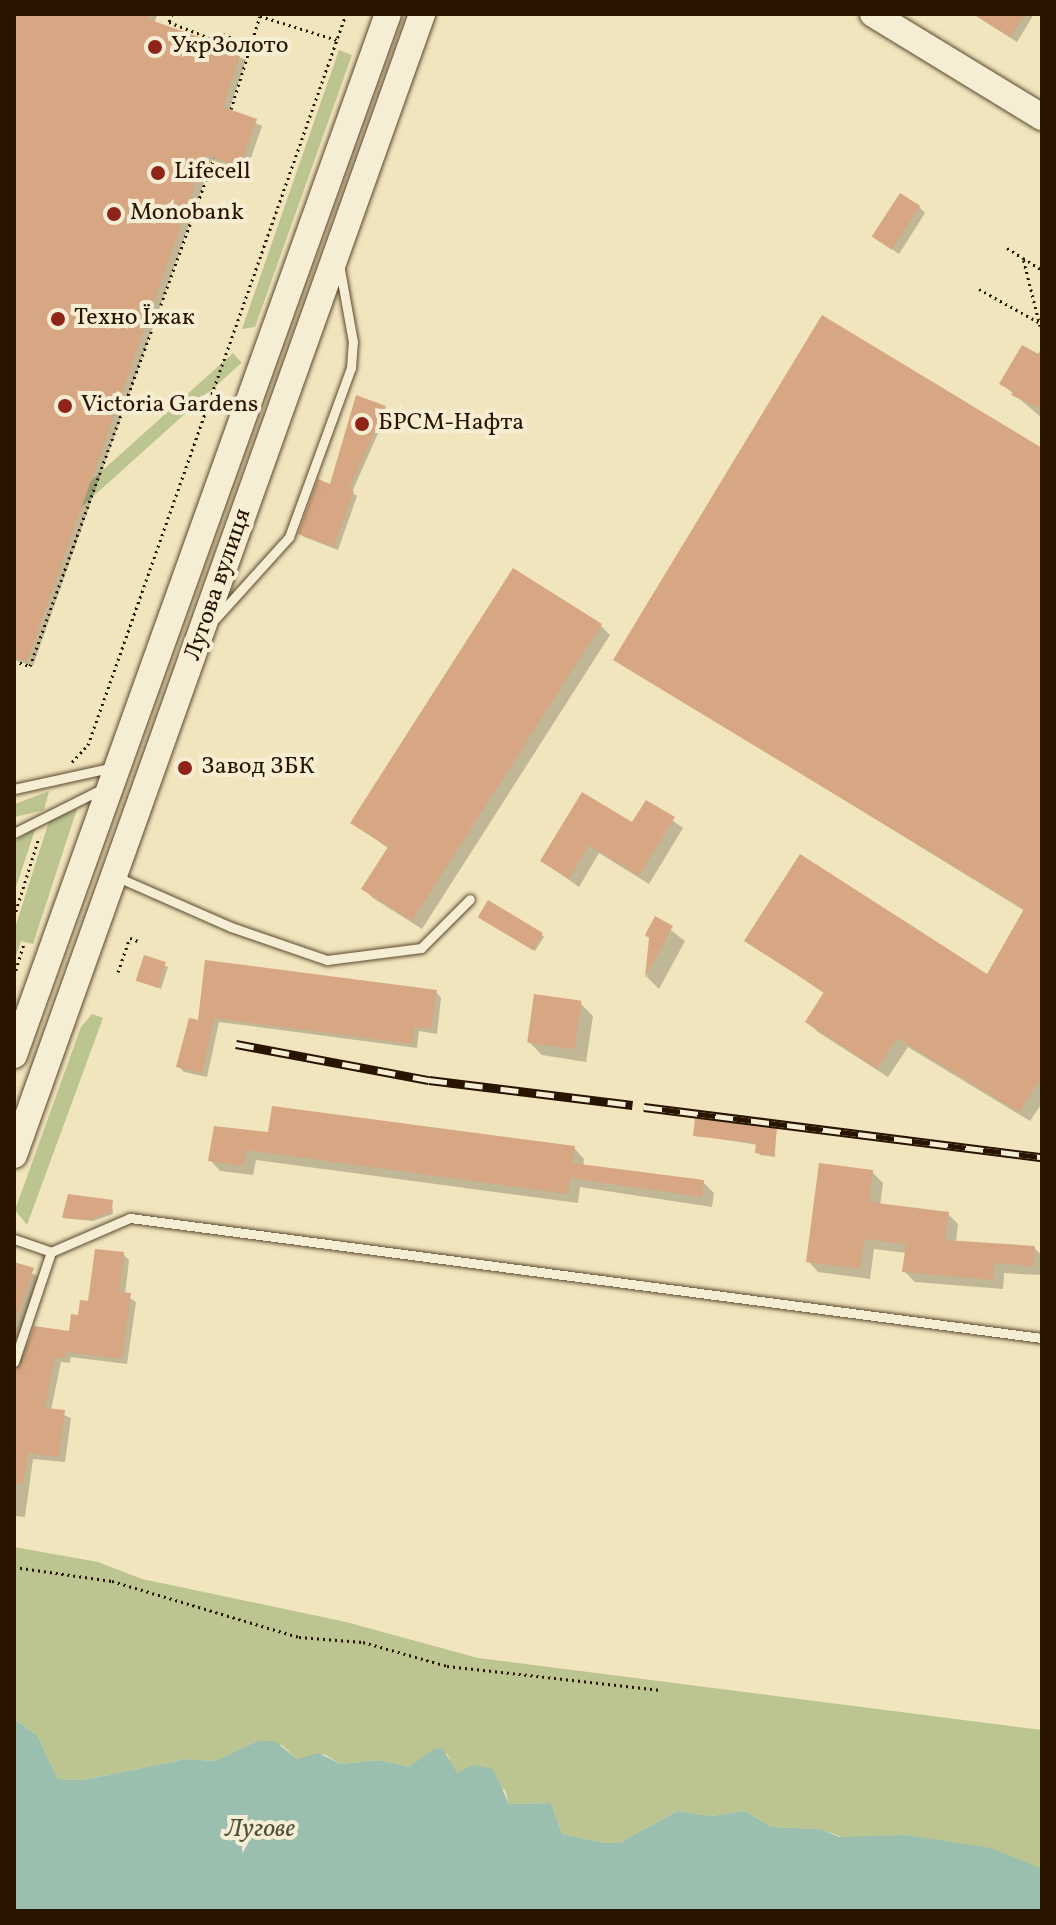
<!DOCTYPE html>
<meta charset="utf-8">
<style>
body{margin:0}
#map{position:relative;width:1056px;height:1925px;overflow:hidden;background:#f1e5bd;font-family:Vollkorn,serif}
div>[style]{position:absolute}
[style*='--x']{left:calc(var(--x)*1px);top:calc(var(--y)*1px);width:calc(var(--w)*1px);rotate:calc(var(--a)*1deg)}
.green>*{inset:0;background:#bcc490;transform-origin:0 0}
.water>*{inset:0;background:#9bbfaf}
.shadow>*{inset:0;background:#0003}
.building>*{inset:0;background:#d7a682;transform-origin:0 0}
.path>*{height:3px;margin-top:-1.5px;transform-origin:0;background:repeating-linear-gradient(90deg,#291400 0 2px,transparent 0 6px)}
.roads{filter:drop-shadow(0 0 2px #5b482f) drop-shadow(0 0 2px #5b482f)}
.lane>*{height:9px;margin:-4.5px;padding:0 4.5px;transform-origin:4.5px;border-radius:4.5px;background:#f6eed4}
.secondary>*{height:26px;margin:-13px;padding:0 13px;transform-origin:13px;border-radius:13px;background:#f6eed4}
.rail>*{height:9px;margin-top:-4.5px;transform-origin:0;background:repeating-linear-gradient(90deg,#f6eed4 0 18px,#291400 0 36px);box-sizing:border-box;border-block:2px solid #291400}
.dots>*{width:22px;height:22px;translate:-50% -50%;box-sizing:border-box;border:4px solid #f6eed4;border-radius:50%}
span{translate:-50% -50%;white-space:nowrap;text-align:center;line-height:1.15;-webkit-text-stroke:8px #f6eed4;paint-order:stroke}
.poi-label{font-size:24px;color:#291400}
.left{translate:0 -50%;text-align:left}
.street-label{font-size:24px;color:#291400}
.water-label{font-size:26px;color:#51503d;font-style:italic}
.frame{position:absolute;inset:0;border:16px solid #291400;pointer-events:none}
</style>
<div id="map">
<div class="green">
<i style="clip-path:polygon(339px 50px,352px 55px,255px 327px,242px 329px)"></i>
<i style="left:233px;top:353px;width:13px;height:409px;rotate:48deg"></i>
<i style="clip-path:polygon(49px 791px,44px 810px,15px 817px,15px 804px)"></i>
<i style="clip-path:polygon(77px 809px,33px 944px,21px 941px,14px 962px,14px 931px,49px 821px)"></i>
<i style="clip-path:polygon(36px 827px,14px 893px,14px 842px)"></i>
<i style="clip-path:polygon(92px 1014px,103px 1018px,27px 1225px,15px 1210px,81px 1027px)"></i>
<i style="clip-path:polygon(14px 1547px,98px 1562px,142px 1579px,346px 1622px,478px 1658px,1042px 1730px,1042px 1869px,904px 1835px,847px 1839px,821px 1829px,771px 1827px,745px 1811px,711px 1816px,677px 1811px,619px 1843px,605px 1843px,562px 1834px,551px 1803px,509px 1804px,505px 1790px,453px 1771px,448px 1755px,436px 1748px,409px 1767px,380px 1760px,340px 1764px,324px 1754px,297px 1759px,282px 1745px,257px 1741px,215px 1761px,186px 1759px,83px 1780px,58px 1779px,37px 1735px,14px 1719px)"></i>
</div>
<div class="water">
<i style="clip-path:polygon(14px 1719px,37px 1735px,58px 1779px,83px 1780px,186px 1759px,215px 1761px,257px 1741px,275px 1741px,297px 1759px,319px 1753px,340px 1764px,380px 1760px,409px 1767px,435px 1748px,443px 1749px,457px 1773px,473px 1765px,493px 1769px,509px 1804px,551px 1803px,562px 1834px,605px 1843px,619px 1843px,677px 1811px,711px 1816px,745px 1811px,771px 1827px,821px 1829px,839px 1837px,904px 1835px,991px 1848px,1042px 1869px,1042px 1911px,14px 1911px)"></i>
</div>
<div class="shadow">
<i style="clip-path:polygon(14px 14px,158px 14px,154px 23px,246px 60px,229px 111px,262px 126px,246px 172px,212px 160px,33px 666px,14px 660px)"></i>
<i style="clip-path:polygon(973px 14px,1034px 14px,1017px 42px)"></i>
<i style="clip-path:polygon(919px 207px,925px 213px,899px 254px,875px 237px)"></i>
<i style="clip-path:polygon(1042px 350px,1042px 418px,1002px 384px)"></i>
<i style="clip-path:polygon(385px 408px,388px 411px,352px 492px,357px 496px,338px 550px,304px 537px,300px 534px)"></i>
<i style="clip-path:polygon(1042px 450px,1042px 1103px,1030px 1121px,908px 1047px,888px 1077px,818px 1032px,807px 1022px,825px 994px,747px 940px,988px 976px,1025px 911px,615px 659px)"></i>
<i style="clip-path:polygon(600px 625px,610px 635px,422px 929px,373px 898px,364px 889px,389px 849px,353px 822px)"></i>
<i style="clip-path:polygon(647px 802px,683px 828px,649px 884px,599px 853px,579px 887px,542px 861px,633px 825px)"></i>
<i style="clip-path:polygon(483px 919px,542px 935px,544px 937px,535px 951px)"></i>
<i style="clip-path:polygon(656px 919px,685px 941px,659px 989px,647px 977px)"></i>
<i style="clip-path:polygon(145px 958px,168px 967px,161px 989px,138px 979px)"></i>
<i style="clip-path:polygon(207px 962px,436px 992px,441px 998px,437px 1034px,419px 1031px,417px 1048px,219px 1022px,207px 1077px,184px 1072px,178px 1066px,199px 1022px)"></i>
<i style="clip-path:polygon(580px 1003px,593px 1016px,586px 1062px,542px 1055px,529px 1042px)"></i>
<i style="clip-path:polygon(776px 1130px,775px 1157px,760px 1155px,758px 1145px,695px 1135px)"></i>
<i style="clip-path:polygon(270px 1134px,574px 1148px,584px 1159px,583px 1167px,703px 1182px,714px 1193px,712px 1207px,580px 1187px,578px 1203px,256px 1160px,253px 1175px,220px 1171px,210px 1160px)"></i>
<i style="clip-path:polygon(872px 1172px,883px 1183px,880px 1206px,948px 1214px,958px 1224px,956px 1242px,1034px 1248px,1042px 1255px,1042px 1275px,1004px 1273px,1003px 1289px,915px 1282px,905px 1272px,907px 1253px,874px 1249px,870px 1279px,818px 1272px,808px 1261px)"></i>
<i style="clip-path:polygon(112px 1202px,113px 1214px,93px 1221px,64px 1218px)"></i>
<i style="clip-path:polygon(123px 1254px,129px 1260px,125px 1295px,136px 1302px,127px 1364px,71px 1357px,70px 1363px,61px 1362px,51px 1410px,71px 1418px,65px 1462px,33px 1459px,25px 1517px,16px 1516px,14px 1530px,14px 1371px,35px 1328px,70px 1334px)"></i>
<i style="clip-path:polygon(14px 1264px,39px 1277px,14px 1361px)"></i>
</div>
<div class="building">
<i style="clip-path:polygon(14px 14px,150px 14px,148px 19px,241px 52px,223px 107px,257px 119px,240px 167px,206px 155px,27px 662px,14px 657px)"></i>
<i style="clip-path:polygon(973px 14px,1025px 14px,1010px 37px)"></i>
<i style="left:900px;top:193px;width:24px;height:52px;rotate:33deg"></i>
<i style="clip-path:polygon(822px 315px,1042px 448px,1042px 1077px,1019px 1112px,897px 1038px,877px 1069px,805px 1022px,824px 992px,744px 941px,800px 854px,987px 974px,1024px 909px,613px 660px)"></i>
<i style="clip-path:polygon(1022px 345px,1042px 356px,1042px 409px,1011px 395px,1013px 392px,999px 384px)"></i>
<i style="clip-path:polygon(356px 395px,386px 406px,349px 489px,354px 491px,334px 547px,298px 534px,318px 479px,330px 484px)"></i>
<i style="clip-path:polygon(513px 568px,602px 624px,412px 921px,361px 889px,388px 847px,350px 823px)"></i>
<i style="clip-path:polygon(582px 792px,632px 822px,646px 800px,675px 817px,639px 876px,589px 845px,569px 879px,540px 861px)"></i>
<i style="left:488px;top:900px;width:64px;height:20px;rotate:31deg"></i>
<i style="clip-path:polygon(655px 916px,673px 926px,645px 978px,649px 938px,645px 935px)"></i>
<i style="left:144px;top:955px;width:23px;height:27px;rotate:18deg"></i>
<i style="clip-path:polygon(205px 960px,437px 990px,431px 1029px,414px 1027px,412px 1044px,214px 1018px,202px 1073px,176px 1067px,189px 1018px,198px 1020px)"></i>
<i style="left:534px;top:994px;width:48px;height:49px;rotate:8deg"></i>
<i style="clip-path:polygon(272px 1106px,575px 1146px,572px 1163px,704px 1180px,702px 1197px,570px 1178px,568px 1194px,246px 1150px,243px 1166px,208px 1161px,214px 1126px,268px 1132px)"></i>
<i style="clip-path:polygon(695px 1118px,777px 1128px,774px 1156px,755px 1153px,756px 1143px,693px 1136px)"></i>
<i style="clip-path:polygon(819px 1163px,873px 1170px,869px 1202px,949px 1212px,945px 1240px,1035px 1246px,1034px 1266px,994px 1263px,993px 1280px,902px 1272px,906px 1244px,864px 1239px,860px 1269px,806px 1262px)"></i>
<i style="clip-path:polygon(68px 1194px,113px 1200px,111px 1212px,89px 1220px,62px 1218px)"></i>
<i style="clip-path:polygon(95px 1249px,124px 1252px,119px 1292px,131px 1293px,122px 1359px,66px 1352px,65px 1358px,55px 1357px,45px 1408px,65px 1410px,59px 1457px,28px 1453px,23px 1484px,14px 1483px,14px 1369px,21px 1364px,34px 1326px,69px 1331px,71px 1314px,78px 1315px,80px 1300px,88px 1301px)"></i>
<i style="clip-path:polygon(14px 1262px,34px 1268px,16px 1320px,14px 1320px)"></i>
</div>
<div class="path">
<i style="--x:172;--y:14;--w:9;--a:111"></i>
<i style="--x:169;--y:22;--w:55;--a:21.4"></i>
<i style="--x:220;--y:42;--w:9;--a:-69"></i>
<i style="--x:223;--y:34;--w:30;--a:24"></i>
<i style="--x:231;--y:109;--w:97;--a:-72.7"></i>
<i style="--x:260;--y:16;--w:81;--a:17.3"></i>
<i style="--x:1007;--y:248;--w:19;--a:32"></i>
<i style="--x:979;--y:289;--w:72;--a:29.1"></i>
<i style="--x:1040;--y:326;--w:70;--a:-104"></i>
<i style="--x:1023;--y:258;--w:22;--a:32"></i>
<i style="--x:14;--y:661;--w:17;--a:17"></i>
<i style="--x:30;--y:666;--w:540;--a:-70.09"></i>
<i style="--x:72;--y:762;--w:23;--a:-47"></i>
<i style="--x:88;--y:745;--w:775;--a:-70.56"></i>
<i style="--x:14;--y:917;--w:84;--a:-72.6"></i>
<i style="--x:118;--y:972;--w:36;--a:-71"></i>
<i style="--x:130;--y:938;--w:9;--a:21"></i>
<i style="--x:14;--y:976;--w:34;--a:-73"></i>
<i style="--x:14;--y:1567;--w:99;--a:8.1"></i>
<i style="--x:112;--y:1581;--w:195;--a:16.7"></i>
<i style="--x:299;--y:1637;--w:64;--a:4.5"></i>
<i style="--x:363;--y:1642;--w:87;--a:15.9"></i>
<i style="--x:447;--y:1666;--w:215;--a:6.4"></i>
</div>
<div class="roads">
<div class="lane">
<i style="--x:216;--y:618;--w:109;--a:-48"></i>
<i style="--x:289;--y:537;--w:180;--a:-69.9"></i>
<i style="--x:351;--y:368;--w:26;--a:-86"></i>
<i style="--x:353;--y:342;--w:73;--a:-100.2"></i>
<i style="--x:14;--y:789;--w:102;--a:-12.4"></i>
<i style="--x:14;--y:833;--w:101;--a:-26.6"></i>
<i style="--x:115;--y:876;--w:127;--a:23.7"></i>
<i style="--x:231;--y:927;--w:102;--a:19"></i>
<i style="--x:327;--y:960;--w:95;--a:-7.3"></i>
<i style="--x:421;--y:948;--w:69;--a:-45"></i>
<i style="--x:14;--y:1239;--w:39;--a:19"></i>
<i style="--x:51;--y:1252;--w:86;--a:-23.3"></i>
<i style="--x:130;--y:1218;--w:920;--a:7.5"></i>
<i style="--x:14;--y:1362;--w:116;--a:-71.4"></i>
</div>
<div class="secondary">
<i style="--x:873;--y:14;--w:198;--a:31.4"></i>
<i style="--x:14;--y:1055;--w:1106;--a:-70.24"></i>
<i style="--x:14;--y:1155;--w:1212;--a:-70.32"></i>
</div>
</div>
<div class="rail">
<i style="--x:236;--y:1044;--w:196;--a:10.6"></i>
<i style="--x:429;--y:1080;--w:205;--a:7"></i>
<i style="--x:644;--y:1107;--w:401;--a:7.2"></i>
</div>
<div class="dots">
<i style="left:155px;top:47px;background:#8f2418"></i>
<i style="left:158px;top:173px;background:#8f2418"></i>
<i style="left:114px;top:214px;background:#8f2418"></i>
<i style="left:58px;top:319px;background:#8f2418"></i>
<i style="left:65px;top:406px;background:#8f2418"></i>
<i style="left:362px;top:424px;background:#8f2418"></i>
<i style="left:185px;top:768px;background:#8f2418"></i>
</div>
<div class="poi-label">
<span class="left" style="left:171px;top:47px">УкрЗолото</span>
<span class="left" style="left:174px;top:173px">Lifecell</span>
<span class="left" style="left:130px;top:214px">Monobank</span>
<span class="left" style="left:74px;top:319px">Техно Їжак</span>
<span class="left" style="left:81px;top:406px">Victoria Gardens</span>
<span class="left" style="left:378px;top:424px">БРСМ-Нафта</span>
<span class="left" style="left:201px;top:768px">Завод ЗБК</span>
</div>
<div class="street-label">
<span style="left:219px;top:585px;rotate:-71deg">Лугова вулиця</span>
</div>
<div class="water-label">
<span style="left:260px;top:1830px">Лугове</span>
</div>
<div class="frame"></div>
</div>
